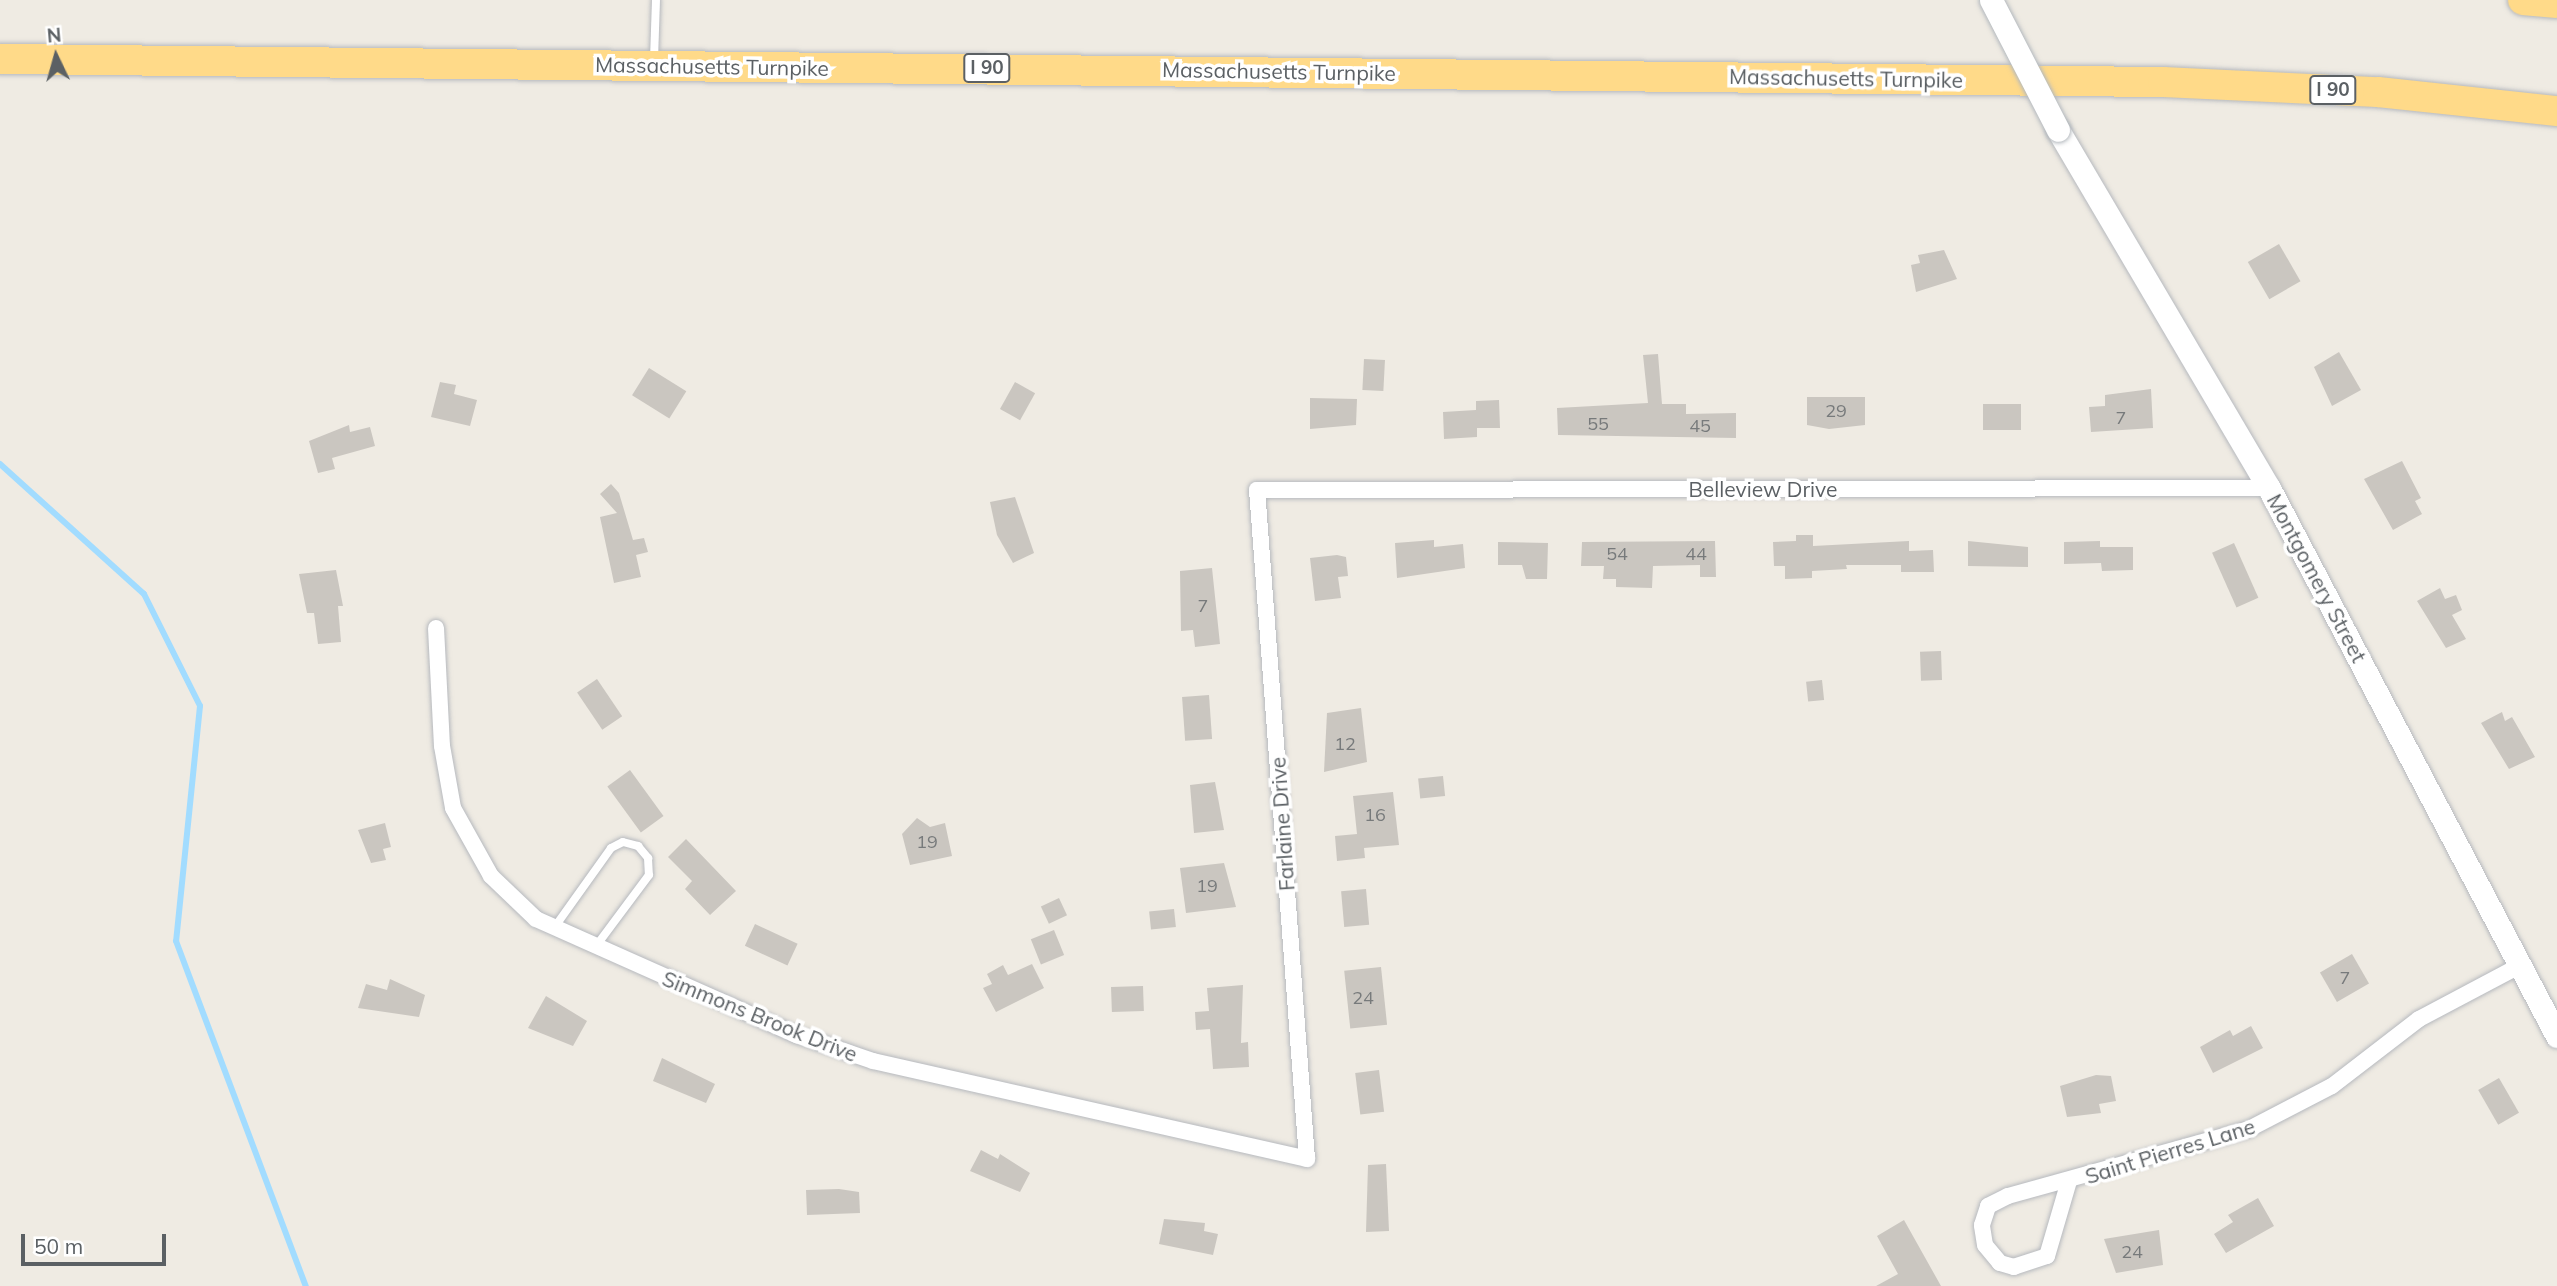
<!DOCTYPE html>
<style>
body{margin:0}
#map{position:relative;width:2557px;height:1286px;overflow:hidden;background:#efebe3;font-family:Mulish,sans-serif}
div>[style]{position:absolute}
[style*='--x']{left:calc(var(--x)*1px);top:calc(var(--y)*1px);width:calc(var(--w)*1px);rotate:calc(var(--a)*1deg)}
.stream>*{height:6px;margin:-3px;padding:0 3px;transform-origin:3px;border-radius:3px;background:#a2dcff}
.building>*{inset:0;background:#cac6c0;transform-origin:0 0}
.roads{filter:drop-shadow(0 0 2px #b6b9be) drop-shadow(0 0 2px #b6b9be)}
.lane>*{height:8px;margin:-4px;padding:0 4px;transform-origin:4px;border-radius:4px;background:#fff}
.street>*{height:16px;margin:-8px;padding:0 8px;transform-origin:8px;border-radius:8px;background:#fff}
.secondary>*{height:23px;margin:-11.5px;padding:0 11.5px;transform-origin:11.5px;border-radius:11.5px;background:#fff}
.highway>*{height:30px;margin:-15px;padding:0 15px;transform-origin:15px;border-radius:15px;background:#ffda89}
.bridges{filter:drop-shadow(0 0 2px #b4b9be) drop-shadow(0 0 2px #b4b9be)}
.secondary-bridge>*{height:23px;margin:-11.5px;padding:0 11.5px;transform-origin:11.5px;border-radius:11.5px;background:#fff}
span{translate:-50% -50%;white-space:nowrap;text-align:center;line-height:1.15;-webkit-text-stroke:7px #fff;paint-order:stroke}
.number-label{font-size:18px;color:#777a7b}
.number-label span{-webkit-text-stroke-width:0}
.shield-label span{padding:2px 5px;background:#fff;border:2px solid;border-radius:5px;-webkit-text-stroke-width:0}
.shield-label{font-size:19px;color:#5b6064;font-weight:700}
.street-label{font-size:21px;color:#5b6064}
.north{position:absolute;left:21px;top:21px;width:70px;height:70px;-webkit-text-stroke:5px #fff;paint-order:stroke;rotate:355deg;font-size:19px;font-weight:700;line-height:28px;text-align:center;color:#5b6064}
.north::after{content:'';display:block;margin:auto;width:24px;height:32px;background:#5b6064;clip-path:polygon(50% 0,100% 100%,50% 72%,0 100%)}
.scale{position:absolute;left:21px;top:1234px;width:145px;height:32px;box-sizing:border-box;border:4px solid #5b6064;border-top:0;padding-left:9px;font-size:21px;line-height:24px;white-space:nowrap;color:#5b6064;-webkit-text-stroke:5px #fff;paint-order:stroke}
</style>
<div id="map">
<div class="stream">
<i style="--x:0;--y:464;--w:194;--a:42.1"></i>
<i style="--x:144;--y:594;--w:125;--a:63.4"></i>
<i style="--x:200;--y:706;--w:236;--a:95.8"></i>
<i style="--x:176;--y:941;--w:369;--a:69.4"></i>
</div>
<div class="building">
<i style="left:2279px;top:244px;width:43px;height:36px;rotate:60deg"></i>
<i style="clip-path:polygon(1944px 250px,1957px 279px,1916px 292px,1911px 265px,1920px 263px,1918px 255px)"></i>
<i style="clip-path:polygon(2339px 352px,2361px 390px,2332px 406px,2314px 367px)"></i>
<i style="clip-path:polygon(1658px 354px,1662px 404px,1686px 404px,1686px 414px,1736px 413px,1736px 438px,1558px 435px,1557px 408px,1648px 403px,1643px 355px)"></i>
<i style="left:1364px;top:359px;width:21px;height:31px;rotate:3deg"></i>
<i style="left:649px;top:368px;width:44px;height:32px;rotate:32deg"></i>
<i style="clip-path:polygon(440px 382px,456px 385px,454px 394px,477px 400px,470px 426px,431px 417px)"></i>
<i style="left:1015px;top:382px;width:23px;height:31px;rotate:29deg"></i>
<i style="clip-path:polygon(2151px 389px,2153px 428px,2091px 432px,2089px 407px,2105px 406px,2105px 395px)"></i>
<i style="clip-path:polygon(1807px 397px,1865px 397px,1865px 425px,1829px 429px,1807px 425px)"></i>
<i style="clip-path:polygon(1310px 398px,1357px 399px,1356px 425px,1310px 429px)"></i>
<i style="clip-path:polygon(1499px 400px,1500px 428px,1477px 428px,1477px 437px,1444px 439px,1443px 412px,1476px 410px,1476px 401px)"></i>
<i style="left:1983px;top:404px;width:38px;height:26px"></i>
<i style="clip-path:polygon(349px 425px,350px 432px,370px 427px,375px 446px,332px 458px,335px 469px,318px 473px,309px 441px)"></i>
<i style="clip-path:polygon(2402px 461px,2421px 498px,2415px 501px,2422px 514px,2393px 530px,2364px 479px)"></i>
<i style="clip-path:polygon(611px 484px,619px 493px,633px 540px,644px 538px,648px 552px,636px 555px,641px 577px,614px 583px,600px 517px,617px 513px,600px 494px)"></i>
<i style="clip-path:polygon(1015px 497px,1034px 553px,1013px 563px,997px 535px,990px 502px)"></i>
<i style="clip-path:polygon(1796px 535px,1813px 535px,1813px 546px,1909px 541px,1909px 551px,1933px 550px,1934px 572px,1901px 572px,1901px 565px,1846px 565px,1847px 569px,1812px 571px,1812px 578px,1785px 579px,1785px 566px,1774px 566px,1773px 542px,1796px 541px)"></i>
<i style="clip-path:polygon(1434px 540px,1434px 547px,1463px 544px,1465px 568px,1397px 578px,1395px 543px)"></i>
<i style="clip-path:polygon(1715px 541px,1716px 577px,1700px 577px,1700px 565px,1653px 566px,1652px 588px,1616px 587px,1616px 579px,1603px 579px,1604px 566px,1581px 566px,1582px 542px)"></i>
<i style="clip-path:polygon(1968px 541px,2028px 547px,2028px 567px,1968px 566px)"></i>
<i style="clip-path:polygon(2100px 541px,2100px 547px,2133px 547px,2133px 570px,2102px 571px,2101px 563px,2064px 564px,2064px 542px)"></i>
<i style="clip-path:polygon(1498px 542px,1548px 543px,1547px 579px,1526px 579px,1522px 565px,1498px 565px)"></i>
<i style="left:2234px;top:543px;width:60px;height:24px;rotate:66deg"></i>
<i style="clip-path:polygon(1337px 555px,1346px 557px,1348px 576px,1338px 577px,1341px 598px,1315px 601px,1310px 558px)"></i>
<i style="clip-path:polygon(1212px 568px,1220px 644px,1195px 647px,1193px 630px,1181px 631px,1180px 571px)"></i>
<i style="clip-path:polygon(336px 570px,343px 606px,338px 606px,341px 642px,318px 644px,314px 613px,307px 613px,299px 574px)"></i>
<i style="clip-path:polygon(2440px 588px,2445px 599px,2456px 595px,2462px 610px,2452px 615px,2466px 639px,2446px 648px,2417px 601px)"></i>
<i style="left:1941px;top:651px;width:29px;height:21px;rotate:88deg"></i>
<i style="left:597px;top:679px;width:45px;height:24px;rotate:56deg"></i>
<i style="left:1822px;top:680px;width:20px;height:16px;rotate:84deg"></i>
<i style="left:1209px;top:695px;width:44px;height:27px;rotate:86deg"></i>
<i style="clip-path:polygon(1361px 708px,1367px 762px,1324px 772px,1327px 713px)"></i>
<i style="clip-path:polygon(2502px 712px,2505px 721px,2512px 717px,2535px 757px,2509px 769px,2481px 723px)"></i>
<i style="left:630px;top:770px;width:57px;height:28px;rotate:54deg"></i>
<i style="left:1443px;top:776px;width:20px;height:25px;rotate:84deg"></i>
<i style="clip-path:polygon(1215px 782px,1224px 830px,1194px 833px,1190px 785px)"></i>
<i style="clip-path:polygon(1393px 792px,1399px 845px,1364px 848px,1365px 858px,1337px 861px,1335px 836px,1357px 834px,1353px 796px)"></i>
<i style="clip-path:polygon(917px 818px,930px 827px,945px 823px,952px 856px,910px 865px,902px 834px)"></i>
<i style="clip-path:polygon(385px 823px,391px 847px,383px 849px,386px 860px,371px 863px,358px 830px)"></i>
<i style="clip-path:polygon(686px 839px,736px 891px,710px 915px,685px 889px,692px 881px,668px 857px)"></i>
<i style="clip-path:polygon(1224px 863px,1236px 907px,1186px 913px,1180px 868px)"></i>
<i style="left:1366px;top:889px;width:36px;height:25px;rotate:85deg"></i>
<i style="left:1059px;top:898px;width:19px;height:20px;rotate:65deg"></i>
<i style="left:1174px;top:909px;width:18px;height:25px;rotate:84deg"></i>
<i style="left:755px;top:924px;width:47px;height:24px;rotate:25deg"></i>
<i style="left:1054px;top:930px;width:27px;height:25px;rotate:68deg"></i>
<i style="left:2352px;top:954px;width:34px;height:37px;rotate:60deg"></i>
<i style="clip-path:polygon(1032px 964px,1044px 988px,996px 1012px,983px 988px,992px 984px,987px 974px,1003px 965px,1008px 975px)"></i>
<i style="left:1381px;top:967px;width:58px;height:37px;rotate:84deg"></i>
<i style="clip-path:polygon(390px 979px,425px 995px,419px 1017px,358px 1008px,366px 984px,387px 990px)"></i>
<i style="clip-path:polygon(1243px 985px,1241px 1043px,1248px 1042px,1249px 1067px,1213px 1069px,1210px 1029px,1196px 1030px,1195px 1012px,1209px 1011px,1207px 988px)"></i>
<i style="left:1143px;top:986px;width:25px;height:32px;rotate:88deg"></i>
<i style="clip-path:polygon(546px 996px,587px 1021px,573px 1046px,528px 1028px)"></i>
<i style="clip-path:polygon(2251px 1026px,2263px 1048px,2213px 1073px,2200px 1047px,2230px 1030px,2233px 1036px)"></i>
<i style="clip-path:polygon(662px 1058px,715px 1084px,706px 1103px,653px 1081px)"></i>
<i style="left:1379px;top:1070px;width:42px;height:24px;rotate:83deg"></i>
<i style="clip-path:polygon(2096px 1075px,2111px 1076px,2116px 1101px,2099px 1104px,2101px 1113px,2067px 1117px,2060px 1086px)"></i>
<i style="left:2499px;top:1078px;width:40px;height:24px;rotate:60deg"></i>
<i style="clip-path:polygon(981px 1150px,998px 1159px,1000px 1154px,1030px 1173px,1020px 1192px,970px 1171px)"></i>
<i style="clip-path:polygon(1386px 1164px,1389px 1231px,1366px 1232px,1368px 1165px)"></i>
<i style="clip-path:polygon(839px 1189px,859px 1192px,860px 1213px,807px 1215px,806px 1190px)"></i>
<i style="clip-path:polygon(2258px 1198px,2274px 1226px,2226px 1253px,2214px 1234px,2233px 1222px,2228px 1215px)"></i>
<i style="clip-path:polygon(1164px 1219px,1205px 1223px,1204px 1231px,1218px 1234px,1213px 1255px,1159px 1244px)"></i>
<i style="clip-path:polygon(1904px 1220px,1941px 1286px,1876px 1286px,1898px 1274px,1877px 1236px)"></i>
<i style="clip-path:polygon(2159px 1230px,2163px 1265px,2116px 1273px,2104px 1239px)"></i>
</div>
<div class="roads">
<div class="lane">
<i style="--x:654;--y:60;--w:60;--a:-88.1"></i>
<i style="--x:554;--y:928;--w:98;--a:-54.5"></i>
<i style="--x:611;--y:848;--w:13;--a:-27"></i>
<i style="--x:623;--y:842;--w:16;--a:15"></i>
<i style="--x:638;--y:846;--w:16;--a:50"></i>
<i style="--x:648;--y:858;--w:17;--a:87"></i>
<i style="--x:649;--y:875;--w:89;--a:126.7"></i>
</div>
<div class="street">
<i style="--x:436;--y:628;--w:118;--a:87.1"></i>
<i style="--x:442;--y:746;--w:63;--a:79.9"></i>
<i style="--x:453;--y:808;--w:78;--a:60.8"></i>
<i style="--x:491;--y:876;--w:62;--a:43.7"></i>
<i style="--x:536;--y:919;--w:286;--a:24"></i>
<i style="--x:797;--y:1035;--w:80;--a:18.9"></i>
<i style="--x:873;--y:1061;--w:445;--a:12.7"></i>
<i style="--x:1307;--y:1159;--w:671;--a:-94.27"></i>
<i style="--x:1257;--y:490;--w:1012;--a:-0.11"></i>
<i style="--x:2069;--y:1181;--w:78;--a:106.3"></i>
<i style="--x:2047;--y:1256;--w:35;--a:162"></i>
<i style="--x:2014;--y:1267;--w:15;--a:-164"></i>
<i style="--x:2000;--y:1263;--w:23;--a:-130"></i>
<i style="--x:1985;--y:1245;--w:20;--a:-99"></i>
<i style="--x:1982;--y:1225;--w:20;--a:-72"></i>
<i style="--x:1988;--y:1206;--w:22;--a:-27"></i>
<i style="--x:2008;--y:1196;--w:250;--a:-15.5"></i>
<i style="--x:2249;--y:1129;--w:93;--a:-27.4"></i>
<i style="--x:2332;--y:1086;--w:110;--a:-37.6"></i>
<i style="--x:2419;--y:1019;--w:113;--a:-27.9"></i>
</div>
<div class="secondary">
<i style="--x:2058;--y:130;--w:416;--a:59.5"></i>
<i style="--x:2269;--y:488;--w:619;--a:62.28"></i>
</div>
<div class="highway">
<i style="--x:2523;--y:0;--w:34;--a:5"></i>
<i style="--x:0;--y:59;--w:2163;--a:0.61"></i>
<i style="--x:2163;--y:82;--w:215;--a:2.7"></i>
<i style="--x:2378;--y:92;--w:180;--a:6.1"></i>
</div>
</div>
<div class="bridges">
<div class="secondary-bridge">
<i style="--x:1991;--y:0;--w:146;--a:62.7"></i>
</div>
</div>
<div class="number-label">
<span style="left:1836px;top:411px">29</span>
<span style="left:2121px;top:418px">7</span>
<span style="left:1598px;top:424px">55</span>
<span style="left:1700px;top:426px">45</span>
<span style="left:1617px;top:554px">54</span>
<span style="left:1696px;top:554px">44</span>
<span style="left:1203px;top:606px">7</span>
<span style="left:1345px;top:744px">12</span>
<span style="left:1375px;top:815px">16</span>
<span style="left:927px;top:842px">19</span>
<span style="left:1207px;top:886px">19</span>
<span style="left:2345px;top:978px">7</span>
<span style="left:1363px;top:998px">24</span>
<span style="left:2132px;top:1252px">24</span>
</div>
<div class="shield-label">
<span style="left:987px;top:68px">I 90</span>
<span style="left:2333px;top:90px">I 90</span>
</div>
<div class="street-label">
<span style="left:712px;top:66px;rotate:1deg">Massachusetts Turnpike</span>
<span style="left:1279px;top:71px;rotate:1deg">Massachusetts Turnpike</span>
<span style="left:1846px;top:78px;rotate:1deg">Massachusetts Turnpike</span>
<span style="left:1763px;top:489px">Belleview Drive</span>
<span style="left:2317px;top:578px;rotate:62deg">Montgomery Street</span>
<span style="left:1282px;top:824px;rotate:-94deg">Farlaine Drive</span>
<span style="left:760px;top:1016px;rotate:22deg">Simmons Brook Drive</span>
<span style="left:2170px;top:1151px;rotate:-17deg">Saint Pierres Lane</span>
</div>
<div class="north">N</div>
<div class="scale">50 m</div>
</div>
